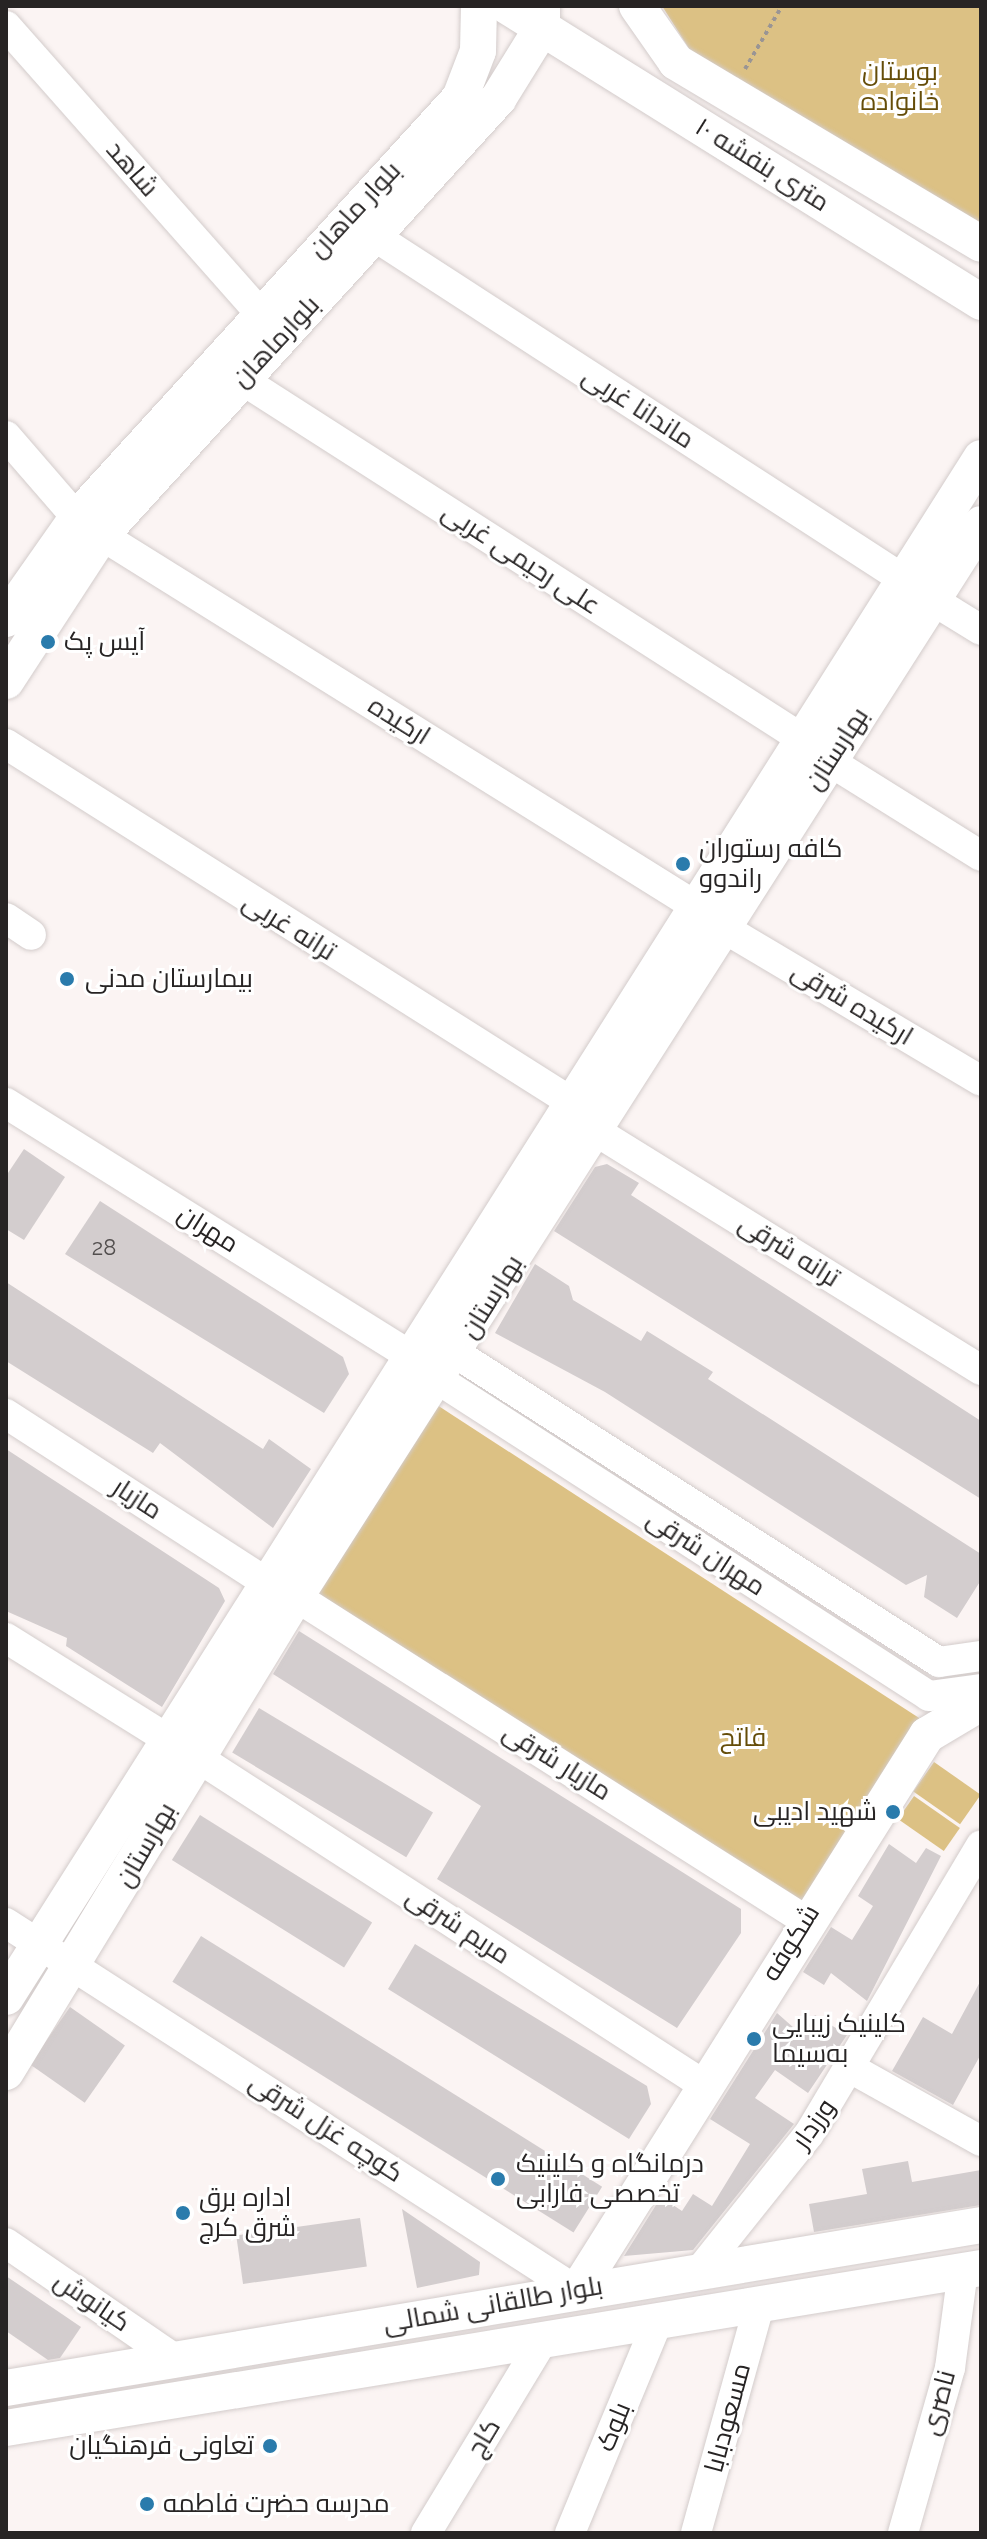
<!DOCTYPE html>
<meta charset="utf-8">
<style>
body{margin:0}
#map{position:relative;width:987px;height:2539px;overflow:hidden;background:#fbf4f3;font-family:Raleway,Cairo,sans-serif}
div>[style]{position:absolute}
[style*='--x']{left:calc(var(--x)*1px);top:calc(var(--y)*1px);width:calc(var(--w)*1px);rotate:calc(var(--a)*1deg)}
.green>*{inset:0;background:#dcc184;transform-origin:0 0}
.building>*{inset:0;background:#d3cdce;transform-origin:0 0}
.path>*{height:4px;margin-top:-2px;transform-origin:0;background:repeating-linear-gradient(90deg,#9a9594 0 4px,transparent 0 8px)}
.roads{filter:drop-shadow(0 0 2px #d3cccb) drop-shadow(0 0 2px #d3cccb)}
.minor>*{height:30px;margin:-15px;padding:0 15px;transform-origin:15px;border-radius:15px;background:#fff}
.major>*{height:36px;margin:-18px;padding:0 18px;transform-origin:18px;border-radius:18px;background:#fff}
.dots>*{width:22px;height:22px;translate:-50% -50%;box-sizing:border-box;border:4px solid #fff;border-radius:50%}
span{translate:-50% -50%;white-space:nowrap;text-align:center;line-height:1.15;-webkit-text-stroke:6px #fff;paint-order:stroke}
.number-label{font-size:22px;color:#524e4e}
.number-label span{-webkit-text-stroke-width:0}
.park-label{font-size:26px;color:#654d09}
.street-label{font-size:26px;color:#272424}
.poi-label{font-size:26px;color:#272424}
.left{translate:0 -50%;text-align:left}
.right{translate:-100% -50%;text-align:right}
.frame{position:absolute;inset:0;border:8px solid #272424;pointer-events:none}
</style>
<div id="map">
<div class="green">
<i style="clip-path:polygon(662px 6px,981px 6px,981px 231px,690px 50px)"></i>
<i style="left:437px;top:1405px;width:579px;height:230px;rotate:33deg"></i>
<i style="left:934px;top:1762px;width:57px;height:36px;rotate:35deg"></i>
<i style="left:914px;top:1796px;width:56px;height:28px;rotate:35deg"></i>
</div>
<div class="building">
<i style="clip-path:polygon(24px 1149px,65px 1177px,24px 1240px,6px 1229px,6px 1176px)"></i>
<i style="clip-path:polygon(607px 1164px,639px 1183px,631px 1195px,981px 1421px,981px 1499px,554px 1231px,595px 1167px)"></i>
<i style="clip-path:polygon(100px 1201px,343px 1357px,349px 1374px,324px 1413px,65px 1254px)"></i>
<i style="clip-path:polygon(535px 1264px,569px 1286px,573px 1300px,641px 1341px,647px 1331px,713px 1372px,708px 1379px,981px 1554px,981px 1580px,957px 1618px,924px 1597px,927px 1575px,906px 1585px,605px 1392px,495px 1333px)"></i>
<i style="clip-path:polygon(6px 1282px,263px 1449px,269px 1439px,311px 1469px,273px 1528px,160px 1443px,153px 1453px,6px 1361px)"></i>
<i style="clip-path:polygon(6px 1449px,219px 1588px,225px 1601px,162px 1707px,66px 1646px,67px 1638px,6px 1611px)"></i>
<i style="clip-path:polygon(299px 1631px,741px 1909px,741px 1933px,677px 2028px,437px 1879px,481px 1806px,273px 1674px)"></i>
<i style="left:259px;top:1708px;width:203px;height:52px;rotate:31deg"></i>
<i style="left:200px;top:1815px;width:203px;height:53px;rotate:32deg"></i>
<i style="clip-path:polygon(889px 1844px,916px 1863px,926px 1848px,941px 1856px,867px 2001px,831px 1973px,824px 1985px,803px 1972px,831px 1927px,852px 1940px,873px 1906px,858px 1896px)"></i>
<i style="left:201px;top:1936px;width:473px;height:54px;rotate:32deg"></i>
<i style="clip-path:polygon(415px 1944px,647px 2086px,651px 2104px,629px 2139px,388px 1989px)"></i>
<i style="clip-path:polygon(981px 1980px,981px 2054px,953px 2105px,892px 2071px,923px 2017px,952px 2034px)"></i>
<i style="left:70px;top:2007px;width:67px;height:70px;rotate:35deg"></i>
<i style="clip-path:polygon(777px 2013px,802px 2035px,815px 2015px,847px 2035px,808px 2093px,775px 2070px,755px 2098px,794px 2124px,693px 2250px,624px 2256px,661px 2197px,682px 2211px,693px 2194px,712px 2206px,750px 2144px,710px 2119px)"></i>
<i style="clip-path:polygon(908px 2161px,912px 2182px,981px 2170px,981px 2205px,814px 2232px,809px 2204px,867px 2194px,862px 2169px)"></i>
<i style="clip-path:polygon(402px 2209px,480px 2262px,479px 2275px,417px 2288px)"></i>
<i style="left:360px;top:2218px;width:49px;height:125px;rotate:82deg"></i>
<i style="clip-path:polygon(6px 2276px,81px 2327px,60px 2358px,48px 2360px,6px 2331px)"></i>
</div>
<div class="path">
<i style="--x:745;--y:69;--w:73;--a:-59.6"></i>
</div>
<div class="roads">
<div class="minor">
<i style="--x:6;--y:26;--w:382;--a:48.5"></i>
<i style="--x:374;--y:236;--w:630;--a:32.96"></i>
<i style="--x:241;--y:379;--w:665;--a:32.66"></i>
<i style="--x:6;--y:436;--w:108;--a:49.1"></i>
<i style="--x:101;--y:535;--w:703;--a:31.97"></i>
<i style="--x:934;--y:601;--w:55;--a:31.7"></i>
<i style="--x:6;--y:744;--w:675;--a:32.35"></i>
<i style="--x:829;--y:761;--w:179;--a:32"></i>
<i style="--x:6;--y:918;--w:30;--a:34"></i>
<i style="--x:722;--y:927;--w:301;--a:30.7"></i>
<i style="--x:6;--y:1103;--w:476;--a:32"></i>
<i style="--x:597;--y:1132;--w:452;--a:31.8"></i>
<i style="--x:457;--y:1354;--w:572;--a:32.58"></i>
<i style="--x:939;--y:1662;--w:42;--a:-8.1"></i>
<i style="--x:439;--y:1380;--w:583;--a:32.82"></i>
<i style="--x:929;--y:1696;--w:52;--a:-7.7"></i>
<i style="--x:6;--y:1414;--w:311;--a:32.9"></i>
<i style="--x:309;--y:1605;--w:588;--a:32.42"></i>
<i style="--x:6;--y:1638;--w:192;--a:32"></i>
<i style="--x:212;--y:1767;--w:586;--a:32.88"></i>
<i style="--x:6;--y:1923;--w:679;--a:32.8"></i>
<i style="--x:852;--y:2069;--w:148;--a:29.2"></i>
<i style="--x:6;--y:2243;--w:209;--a:34.5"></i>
<i style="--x:702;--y:2268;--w:171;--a:-51.4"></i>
<i style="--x:809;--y:2134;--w:336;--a:-59.2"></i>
<i style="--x:426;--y:2533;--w:222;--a:-58.8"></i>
<i style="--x:570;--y:2533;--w:230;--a:-67.5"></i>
<i style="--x:696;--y:2533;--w:240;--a:-74.5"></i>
<i style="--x:903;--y:2533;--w:172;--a:-74.1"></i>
<i style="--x:950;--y:2368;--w:98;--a:-82.4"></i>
</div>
<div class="major">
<i style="--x:507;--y:6;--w:559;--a:31.98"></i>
<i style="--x:637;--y:6;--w:68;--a:55.1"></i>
<i style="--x:676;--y:62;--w:355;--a:30.8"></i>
<i style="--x:6;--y:619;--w:123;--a:-54.9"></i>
<i style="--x:77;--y:518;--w:568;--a:-47.64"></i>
<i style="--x:460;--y:98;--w:50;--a:-69"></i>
<i style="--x:478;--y:51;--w:45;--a:-88.7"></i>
<i style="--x:6;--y:681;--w:174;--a:-56.9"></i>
<i style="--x:101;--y:535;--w:590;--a:-47.68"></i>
<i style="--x:498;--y:99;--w:84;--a:-58.2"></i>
<i style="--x:542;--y:28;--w:22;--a:-90"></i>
<i style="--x:6;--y:1997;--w:1822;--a:-57.64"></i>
<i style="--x:6;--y:2072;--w:557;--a:-58.65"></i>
<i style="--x:296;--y:1596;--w:1272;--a:-57.42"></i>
<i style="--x:577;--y:2291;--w:657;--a:-57.81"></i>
<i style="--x:927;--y:1735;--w:63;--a:-30.7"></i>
<i style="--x:6;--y:2388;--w:989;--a:-9.49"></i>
<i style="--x:6;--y:2428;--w:988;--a:-9.32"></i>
</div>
</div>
<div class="dots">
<i style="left:48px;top:642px;background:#2a7bac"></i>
<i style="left:683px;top:864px;background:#2a7bac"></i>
<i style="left:67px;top:979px;background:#2a7bac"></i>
<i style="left:893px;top:1812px;background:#2a7bac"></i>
<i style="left:754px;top:2039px;background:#2a7bac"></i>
<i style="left:498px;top:2179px;background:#2a7bac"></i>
<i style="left:183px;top:2213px;background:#2a7bac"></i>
<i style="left:270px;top:2446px;background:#2a7bac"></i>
<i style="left:147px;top:2504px;background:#2a7bac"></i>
</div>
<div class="number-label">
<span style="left:104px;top:1248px">28</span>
</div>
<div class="park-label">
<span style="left:900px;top:87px">بوستان<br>خانواده</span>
<span style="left:743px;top:1738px">فاتح</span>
</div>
<div class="street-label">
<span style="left:762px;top:165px;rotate:32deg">۱۰ متری بنفشه</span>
<span style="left:132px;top:169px;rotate:49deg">شاهد</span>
<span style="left:355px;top:210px;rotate:-47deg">بلوار ماهان</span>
<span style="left:276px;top:342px;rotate:-47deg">بلوارماهان</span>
<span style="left:638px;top:408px;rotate:33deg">ماندانا غربی</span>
<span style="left:521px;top:559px;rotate:33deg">علی رحیمی غربی</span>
<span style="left:399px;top:721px;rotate:32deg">ارکیده</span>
<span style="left:837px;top:749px;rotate:-57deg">بهارستان</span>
<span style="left:289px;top:927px;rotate:32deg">ترانه غربی</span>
<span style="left:852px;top:1004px;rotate:31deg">ارکیده شرقی</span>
<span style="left:208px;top:1229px;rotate:32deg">مهران</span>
<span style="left:789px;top:1251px;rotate:32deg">ترانه شرقی</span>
<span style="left:492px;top:1297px;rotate:-58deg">بهارستان</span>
<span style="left:137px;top:1499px;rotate:33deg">مازیار</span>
<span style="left:706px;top:1553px;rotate:33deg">مهران شرقی</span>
<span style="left:557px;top:1762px;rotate:32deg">مازیار شرقی</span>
<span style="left:146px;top:1845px;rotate:-60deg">بهارستان</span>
<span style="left:458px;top:1926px;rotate:33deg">مریم شرقی</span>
<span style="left:791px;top:1943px;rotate:-58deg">شکوفه</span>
<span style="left:814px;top:2124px;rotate:-55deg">ورزدار</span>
<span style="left:326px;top:2128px;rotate:33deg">کوچه غزل شرقی</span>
<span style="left:92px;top:2302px;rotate:34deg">کیانوش</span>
<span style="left:493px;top:2305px;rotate:-10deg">بلوار طالقانی شمالی</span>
<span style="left:939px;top:2403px;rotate:-75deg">ناصری</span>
<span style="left:728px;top:2418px;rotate:-75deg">مسعودبابا</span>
<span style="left:614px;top:2427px;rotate:-68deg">بلوک</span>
<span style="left:484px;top:2438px;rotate:-59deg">کاج</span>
</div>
<div class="poi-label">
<span class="left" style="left:64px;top:642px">آیس پک</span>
<span class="left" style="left:699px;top:864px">کافه رستوران<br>راندوو</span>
<span class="left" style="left:85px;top:979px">بیمارستان مدنی</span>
<span class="right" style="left:877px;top:1812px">شهید ادیبی</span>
<span class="left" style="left:772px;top:2039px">کلینیک زیبایی<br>به‌سیما</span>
<span class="left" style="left:516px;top:2179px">درمانگاه و کلینیک<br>تخصصی فارابی</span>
<span class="left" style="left:199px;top:2213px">اداره برق<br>شرق کرج</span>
<span class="right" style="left:254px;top:2446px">تعاونی فرهنگیان</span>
<span class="left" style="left:163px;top:2504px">مدرسه حضرت فاطمه</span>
</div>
<div class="frame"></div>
</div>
